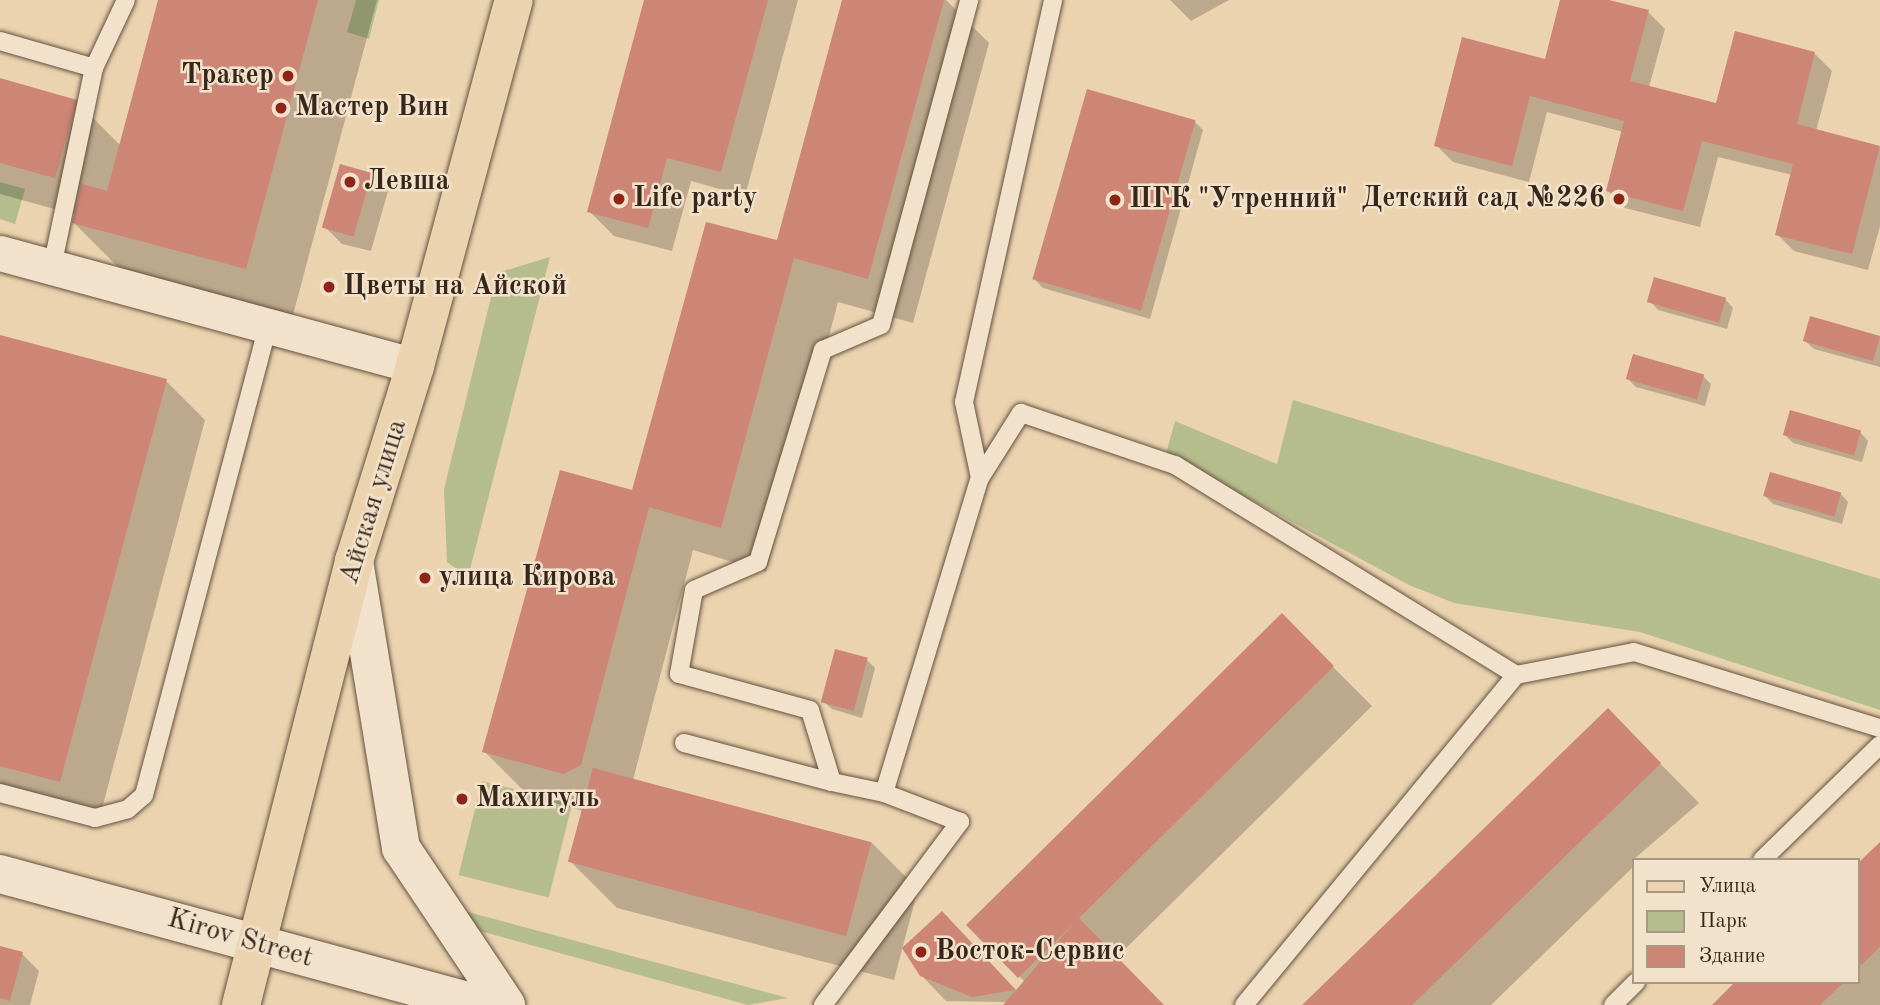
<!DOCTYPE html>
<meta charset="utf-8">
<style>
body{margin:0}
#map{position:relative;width:1880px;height:1005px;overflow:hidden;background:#ebd3af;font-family:"Old Standard TT",serif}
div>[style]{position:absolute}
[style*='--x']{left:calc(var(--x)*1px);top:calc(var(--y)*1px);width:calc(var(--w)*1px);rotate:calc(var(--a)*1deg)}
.green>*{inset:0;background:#b5bd8d;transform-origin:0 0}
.shadow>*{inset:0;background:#0003}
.building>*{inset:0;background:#cd8575;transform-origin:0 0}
.roads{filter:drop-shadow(0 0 2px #645240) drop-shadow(0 0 2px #645240)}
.lane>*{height:18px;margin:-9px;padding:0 9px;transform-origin:9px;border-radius:9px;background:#f2e2cb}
.street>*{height:35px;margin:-17.5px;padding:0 17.5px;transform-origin:17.5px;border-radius:17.5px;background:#f2e2cb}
.secondary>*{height:38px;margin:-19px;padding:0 19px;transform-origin:19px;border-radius:19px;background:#f2e2cb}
.primary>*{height:38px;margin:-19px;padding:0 19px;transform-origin:19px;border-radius:19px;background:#ebd3af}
.dots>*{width:19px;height:19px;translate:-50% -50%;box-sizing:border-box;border:4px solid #f2e2cb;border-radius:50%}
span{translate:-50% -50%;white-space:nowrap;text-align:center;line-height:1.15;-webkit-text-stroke:5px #f2e2cb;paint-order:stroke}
.poi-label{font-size:28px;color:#37271b;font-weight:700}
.right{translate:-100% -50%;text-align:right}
.left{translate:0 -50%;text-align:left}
.street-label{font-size:28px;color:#37271b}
.legend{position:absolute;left:1632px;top:858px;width:228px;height:126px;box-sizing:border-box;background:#f2e2cb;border:2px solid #a79785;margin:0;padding:9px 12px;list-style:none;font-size:21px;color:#37271b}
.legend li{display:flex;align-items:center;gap:14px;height:35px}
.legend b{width:35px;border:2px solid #a79785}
</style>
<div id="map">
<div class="green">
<i style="clip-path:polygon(356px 0,379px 0,369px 39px,347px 32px)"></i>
<i style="clip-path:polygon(0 182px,25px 189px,15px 224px,0 219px)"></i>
<i style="clip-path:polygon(550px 257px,468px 577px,447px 562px,444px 489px,497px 273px)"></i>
<i style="clip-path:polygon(1293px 400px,1880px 579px,1880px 710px,1640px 632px,1454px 603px,1409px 585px,1166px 454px,1175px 421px,1277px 464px)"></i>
<i style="left:482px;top:781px;width:93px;height:97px;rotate:14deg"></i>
<i style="clip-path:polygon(457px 909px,788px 998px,748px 1005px,480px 931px)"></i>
</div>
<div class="shadow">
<i style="clip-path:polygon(163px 0,377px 0,293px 315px,121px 270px,74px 223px,76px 215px,0 194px,0 80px,76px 101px,122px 147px)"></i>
<i style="clip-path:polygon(646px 0,798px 0,745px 196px,691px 181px,672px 251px,614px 236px,589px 211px)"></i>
<i style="clip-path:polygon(844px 0,946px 0,989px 43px,913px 323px,838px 302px,766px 572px,693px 550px,633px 780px,871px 842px,918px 889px,894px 980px,617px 908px,570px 861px,583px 811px,529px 796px,484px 751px,778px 242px)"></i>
<i style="clip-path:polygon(1170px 0,1229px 0,1191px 21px)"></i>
<i style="clip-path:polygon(1562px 0,1602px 0,1648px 12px,1665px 29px,1649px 87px,1718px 105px,1815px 54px,1832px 71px,1816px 131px,1880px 148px,1880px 226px,1868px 270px,1794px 251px,1777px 234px,1792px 175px,1718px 157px,1700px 227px,1625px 208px,1608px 191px,1623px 132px,1547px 112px,1529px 182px,1453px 162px,1436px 145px,1546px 61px)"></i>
<i style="clip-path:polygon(1195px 122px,1203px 130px,1150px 319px,1043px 288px,1035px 280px)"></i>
<i style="clip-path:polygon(371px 174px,388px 191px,371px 251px,342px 244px,325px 227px)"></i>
<i style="clip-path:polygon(1725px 299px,1733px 308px,1727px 329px,1658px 310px,1650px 301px)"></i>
<i style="clip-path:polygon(1812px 318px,1880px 338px,1880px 367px,1814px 349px,1805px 341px)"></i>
<i style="clip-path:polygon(0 337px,166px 381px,205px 420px,99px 820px,0 794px)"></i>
<i style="clip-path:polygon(1703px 376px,1711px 384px,1705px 406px,1636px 387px,1628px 379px)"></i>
<i style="clip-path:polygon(1860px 432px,1868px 441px,1862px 462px,1793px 443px,1784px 434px)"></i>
<i style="clip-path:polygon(1840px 493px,1848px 502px,1842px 524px,1773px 504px,1764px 495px)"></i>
<i style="clip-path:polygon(1282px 616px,1372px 706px,1116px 958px,1162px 1005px,946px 1001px,921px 975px,966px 937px,1017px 992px,1025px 982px,968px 925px)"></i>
<i style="clip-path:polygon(867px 660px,875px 668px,862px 718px,832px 709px,823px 701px)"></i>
<i style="clip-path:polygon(1647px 750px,1699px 803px,1633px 860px,1633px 867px,1491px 1005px,1305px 1005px)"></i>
<i style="clip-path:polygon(1880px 845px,1880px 1005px,1716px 1005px,1739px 982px,1857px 982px,1857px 867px)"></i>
<i style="clip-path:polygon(0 948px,22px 954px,39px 971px,30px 1005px,0 1005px)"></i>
</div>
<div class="building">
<i style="clip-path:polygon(158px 0,318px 0,246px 269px,72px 223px,82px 184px,107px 191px)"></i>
<i style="clip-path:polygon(644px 0,768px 0,721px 172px,667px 158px,648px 228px,587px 212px)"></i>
<i style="clip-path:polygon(842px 0,944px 0,868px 279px,794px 258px,721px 528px,649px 507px,581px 765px,564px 774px,482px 752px,560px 470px,632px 490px,706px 222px,777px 240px)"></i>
<i style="clip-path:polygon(1560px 0,1609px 0,1649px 10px,1630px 81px,1716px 103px,1735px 31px,1815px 52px,1797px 124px,1880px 146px,1852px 254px,1775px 235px,1793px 164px,1702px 141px,1683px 211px,1606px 191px,1624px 121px,1530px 96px,1512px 166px,1434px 146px,1462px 37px,1545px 59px)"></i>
<i style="clip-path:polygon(0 78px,77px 100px,55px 178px,0 163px)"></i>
<i style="left:1087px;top:89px;width:113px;height:198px;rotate:16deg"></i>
<i style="left:340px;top:164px;width:33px;height:66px;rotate:16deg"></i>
<i style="left:1654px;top:277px;width:75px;height:26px;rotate:16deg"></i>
<i style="left:1810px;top:316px;width:73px;height:26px;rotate:16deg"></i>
<i style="clip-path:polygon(0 335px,167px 379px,60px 782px,0 766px)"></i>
<i style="left:1633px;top:354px;width:74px;height:26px;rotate:16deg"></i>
<i style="left:1790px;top:410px;width:74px;height:26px;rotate:16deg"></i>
<i style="left:1770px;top:472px;width:74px;height:25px;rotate:16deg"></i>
<i style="clip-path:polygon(1282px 613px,1334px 666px,1079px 918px,1164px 1005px,1003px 1005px,1074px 923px,1018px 978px,966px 925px)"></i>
<i style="left:835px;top:649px;width:34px;height:55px;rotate:15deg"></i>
<i style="clip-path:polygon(1608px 708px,1661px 763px,1412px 1005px,1302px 1005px)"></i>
<i style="left:593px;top:768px;width:288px;height:97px;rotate:15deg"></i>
<i style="clip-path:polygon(1880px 842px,1880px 947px,1857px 969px,1857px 864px)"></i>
<i style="clip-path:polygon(942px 911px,1016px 990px,972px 997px,920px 976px,902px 948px)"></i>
<i style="clip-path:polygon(0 946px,23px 952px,10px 1001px,0 998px)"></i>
<i style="clip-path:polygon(1735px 982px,1844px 982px,1820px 1005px,1712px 1005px)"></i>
</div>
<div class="roads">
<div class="lane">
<i style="--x:0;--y:41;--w:98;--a:16"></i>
<i style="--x:52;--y:267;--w:203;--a:-78.1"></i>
<i style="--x:94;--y:68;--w:75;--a:-64.8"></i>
<i style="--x:980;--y:478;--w:77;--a:-57.8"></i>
<i style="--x:1021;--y:413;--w:163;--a:18.7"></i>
<i style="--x:1175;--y:465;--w:400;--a:31.6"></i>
<i style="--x:1516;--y:675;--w:120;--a:-11"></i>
<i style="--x:1634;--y:652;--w:257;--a:17.2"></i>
<i style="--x:684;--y:743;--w:153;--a:14.8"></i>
<i style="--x:832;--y:782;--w:75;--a:-107"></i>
<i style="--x:810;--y:710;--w:136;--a:-164.6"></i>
<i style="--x:679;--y:674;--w:85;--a:-79.9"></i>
<i style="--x:694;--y:590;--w:70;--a:-23.6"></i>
<i style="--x:758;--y:562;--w:222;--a:-73"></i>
<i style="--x:823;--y:350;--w:63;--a:-23.3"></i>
<i style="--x:881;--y:325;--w:337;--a:-74.8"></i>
<i style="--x:832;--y:782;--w:53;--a:11.9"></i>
<i style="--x:0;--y:793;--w:98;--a:14.7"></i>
<i style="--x:95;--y:818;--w:34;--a:-15"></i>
<i style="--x:128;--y:809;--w:21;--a:-41"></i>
<i style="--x:144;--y:795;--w:485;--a:-75.2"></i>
<i style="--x:1762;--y:860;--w:165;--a:-44.3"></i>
<i style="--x:823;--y:1005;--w:229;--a:-53.2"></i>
<i style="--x:960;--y:822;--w:81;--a:-159.1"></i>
<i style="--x:884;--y:793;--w:329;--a:-73.1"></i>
<i style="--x:980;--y:478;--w:78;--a:-101.9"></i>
<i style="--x:964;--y:402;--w:412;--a:-77.5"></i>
<i style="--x:1244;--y:1005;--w:428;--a:-50.5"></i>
<i style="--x:1613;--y:1005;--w:33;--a:-45"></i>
</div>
<div class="street">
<i style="--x:0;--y:253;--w:430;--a:15.2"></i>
</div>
<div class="secondary">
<i style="--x:354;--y:561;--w:291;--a:80.7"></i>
<i style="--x:401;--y:848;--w:189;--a:56.2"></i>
<i style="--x:0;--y:874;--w:499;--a:15.2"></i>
</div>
<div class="primary">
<i style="--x:241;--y:1005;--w:458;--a:-75.7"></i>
<i style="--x:354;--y:561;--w:204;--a:-72.6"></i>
<i style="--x:415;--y:366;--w:379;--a:-74.9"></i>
</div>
</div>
<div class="dots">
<i style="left:288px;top:76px;background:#8f2418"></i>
<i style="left:281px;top:108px;background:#8f2418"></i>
<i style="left:350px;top:182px;background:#8f2418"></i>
<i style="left:619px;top:199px;background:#8f2418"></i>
<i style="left:1619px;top:199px;background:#8f2418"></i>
<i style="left:1115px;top:200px;background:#8f2418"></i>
<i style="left:329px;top:287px;background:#8f2418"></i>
<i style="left:425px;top:578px;background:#8f2418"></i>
<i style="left:462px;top:799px;background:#8f2418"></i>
<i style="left:921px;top:952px;background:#8f2418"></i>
</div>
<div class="poi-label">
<span class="right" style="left:274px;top:76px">Тракер</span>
<span class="left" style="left:295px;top:108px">Мастер Вин</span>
<span class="left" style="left:364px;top:182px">Левша</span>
<span class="left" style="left:633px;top:199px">Life party</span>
<span class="right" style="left:1605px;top:199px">Детский сад №226</span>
<span class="left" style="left:1129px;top:200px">ПГК "Утренний"</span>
<span class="left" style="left:343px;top:287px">Цветы на Айской</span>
<span class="left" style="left:439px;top:578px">улица Кирова</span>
<span class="left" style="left:476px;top:799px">Махигуль</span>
<span class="left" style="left:935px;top:952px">Восток-Сервис</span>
</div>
<div class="street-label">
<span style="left:374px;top:502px;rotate:-73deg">Айская улица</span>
<span style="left:240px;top:939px;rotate:16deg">Kirov Street</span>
</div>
<ul class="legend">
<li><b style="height:9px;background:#ebd3af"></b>Улица</li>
<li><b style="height:19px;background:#b5bd8d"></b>Парк</li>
<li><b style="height:19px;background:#cd8575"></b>Здание</li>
</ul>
</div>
